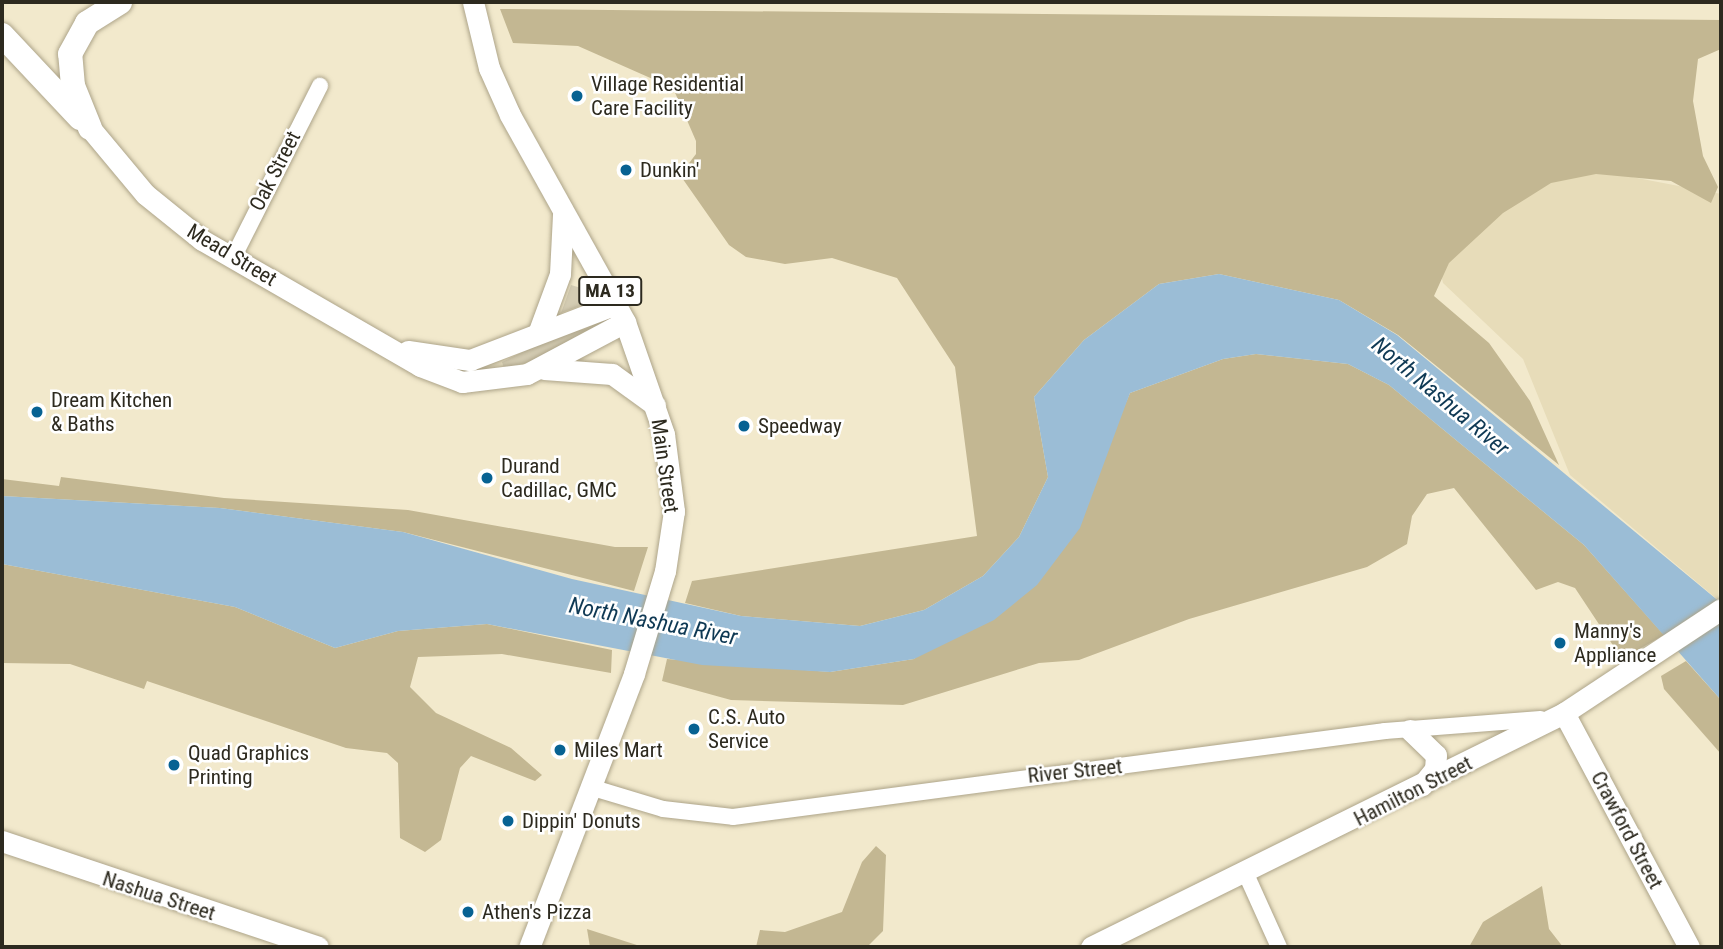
<!DOCTYPE html>
<style>
body{margin:0}
#map{position:relative;width:1723px;height:949px;overflow:hidden;background:#f2e9cc;font-family:"Roboto Condensed",sans-serif}
div>[style]{position:absolute}
[style*='--x']{left:calc(var(--x)*1px);top:calc(var(--y)*1px);width:calc(var(--w)*1px);rotate:calc(var(--a)*1deg)}
.built>*{inset:0;background:#e7dcb9}
.green>*{inset:0;background:#d4ccb3}
.forest>*{inset:0;background:#c3b792}
.water>*{inset:0;background:#9bbdd6}
.roads{filter:drop-shadow(0 0 2px #ada489) drop-shadow(0 0 2px #ada489)}
.minor>*{height:16px;margin:-8px;padding:0 8px;transform-origin:8px;border-radius:8px;background:#fff}
.major>*{height:21px;margin:-10.5px;padding:0 10.5px;transform-origin:10.5px;border-radius:10.5px;background:#fff}
.highway>*{height:24px;margin:-12px;padding:0 12px;transform-origin:12px;border-radius:12px;background:#fff}
.dots>*{width:19px;height:19px;translate:-50% -50%;box-sizing:border-box;border:4px solid #fff;border-radius:50%}
span{translate:-50% -50%;white-space:nowrap;text-align:center;line-height:1.15;-webkit-text-stroke:5px #fff;paint-order:stroke}
.shield-label span{padding:2px 5px;background:#fff;border:2px solid;border-radius:5px;-webkit-text-stroke-width:0}
.shield-label{font-size:19px;color:#2d2a1f;font-weight:700}
.poi-label{font-size:21px;color:#2d2a1f}
.left{translate:0 -50%;text-align:left}
.street-label{font-size:21px;color:#2d2a1f}
.water-label{font-size:23px;color:#0f3954;font-style:italic}
.frame{position:absolute;inset:0;border:4px solid #2d2a1f;pointer-events:none}
</style>
<div id="map">
<div class="built">
<i style="clip-path:polygon(1574px 166px,1721px 194px,1718px 600px,1570px 475px,1523px 359px,1443px 283px,1437px 259px,1468px 229px)"></i>
</div>
<div class="green">
<i style="clip-path:polygon(571px 285px,581px 288px,588px 303px,561px 313px)"></i>
<i style="clip-path:polygon(593px 327px,531px 362px,504px 368px,502px 362px,556px 336px)"></i>
</div>
<div class="forest">
<i style="clip-path:polygon(500px 9px,1721px 20px,1721px 49px,1698px 59px,1693px 101px,1703px 156px,1718px 187px,1711px 203px,1671px 181px,1596px 174px,1551px 183px,1503px 213px,1449px 263px,1434px 296px,1489px 343px,1530px 401px,1559px 465px,1398px 335px,1339px 300px,1219px 274px,1159px 284px,1084px 340px,1034px 397px,1048px 477px,1019px 537px,983px 576px,924px 610px,860px 626px,741px 616px,685px 603px,692px 581px,977px 536px,955px 367px,897px 278px,832px 258px,785px 264px,746px 257px,729px 245px,680px 175px,696px 154px,696px 141px,673px 88px,578px 46px,513px 43px)"></i>
<i style="clip-path:polygon(1256px 354px,1348px 364px,1389px 385px,1584px 545px,1664px 635px,1622px 659px,1575px 588px,1558px 582px,1536px 590px,1454px 488px,1427px 494px,1412px 516px,1407px 544px,1367px 567px,1189px 619px,1079px 660px,1039px 663px,903px 705px,731px 700px,662px 681px,667px 659px,830px 672px,914px 659px,1111px 437px,1130px 393px,1223px 359px)"></i>
<i style="clip-path:polygon(61px 477px,224px 498px,408px 510px,615px 547px,648px 547px,634px 591px,403px 532px,220px 508px,2px 496px,2px 479px,59px 486px)"></i>
<i style="clip-path:polygon(2px 564px,235px 607px,335px 648px,398px 631px,487px 624px,612px 650px,611px 673px,502px 654px,418px 657px,410px 687px,436px 713px,511px 748px,542px 775px,535px 781px,471px 756px,460px 768px,441px 840px,425px 852px,400px 838px,398px 763px,387px 753px,346px 748px,147px 681px,144px 689px,70px 664px,2px 663px)"></i>
<i style="clip-path:polygon(1686px 661px,1721px 700px,1721px 754px,1664px 689px,1661px 676px)"></i>
<i style="clip-path:polygon(876px 846px,886px 855px,883px 931px,867px 947px,756px 947px,760px 930px,785px 932px,842px 912px,862px 862px)"></i>
<i style="clip-path:polygon(1542px 886px,1549px 929px,1563px 947px,1469px 947px,1483px 922px)"></i>
<i style="clip-path:polygon(587px 929px,643px 947px,590px 947px)"></i>
</div>
<div class="water">
<i style="clip-path:polygon(1219px 274px,1339px 300px,1397px 335px,1721px 603px,1721px 700px,1584px 545px,1389px 385px,1348px 364px,1256px 354px,1223px 359px,1130px 393px,1080px 528px,1037px 585px,994px 620px,914px 659px,830px 672px,702px 665px,487px 624px,398px 631px,335px 648px,235px 607px,2px 564px,2px 496px,220px 508px,403px 532px,572px 579px,741px 616px,860px 626px,924px 610px,983px 576px,1019px 537px,1048px 477px,1034px 397px,1084px 340px,1159px 284px)"></i>
</div>
<div class="roads">
<div class="minor">
<i style="--x:233;--y:258;--w:193;--a:-63.2"></i>
<i style="--x:590;--y:787;--w:76;--a:16.8"></i>
<i style="--x:663;--y:809;--w:70;--a:6.5"></i>
<i style="--x:733;--y:817;--w:658;--a:-7.51"></i>
<i style="--x:1385;--y:731;--w:156;--a:-4.4"></i>
<i style="--x:1246;--y:874;--w:80;--a:65.7"></i>
</div>
<div class="major">
<i style="--x:473;--y:2;--w:68;--a:76.4"></i>
<i style="--x:489;--y:68;--w:51;--a:65.9"></i>
<i style="--x:510;--y:115;--w:237;--a:60.9"></i>
<i style="--x:625;--y:322;--w:119;--a:70.8"></i>
<i style="--x:664;--y:434;--w:78;--a:82.6"></i>
<i style="--x:674;--y:511;--w:61;--a:98.5"></i>
<i style="--x:665;--y:571;--w:108;--a:106.8"></i>
<i style="--x:634;--y:674;--w:292;--a:111"></i>
<i style="--x:90;--y:128;--w:86;--a:50.2"></i>
<i style="--x:145;--y:194;--w:73;--a:38.9"></i>
<i style="--x:202;--y:240;--w:252;--a:30"></i>
<i style="--x:420;--y:366;--w:45;--a:20.9"></i>
<i style="--x:462;--y:382;--w:65;--a:-7"></i>
<i style="--x:527;--y:374;--w:111;--a:-28"></i>
<i style="--x:539;--y:331;--w:61;--a:-69.8"></i>
<i style="--x:560;--y:274;--w:60;--a:-87.1"></i>
<i style="--x:408;--y:351;--w:63;--a:8.3"></i>
<i style="--x:470;--y:360;--w:156;--a:-21"></i>
<i style="--x:544;--y:369;--w:68;--a:4.2"></i>
<i style="--x:612;--y:374;--w:53;--a:35.8"></i>
<i style="--x:1564;--y:713;--w:265;--a:61.9"></i>
<i style="--x:1410;--y:730;--w:36;--a:44"></i>
<i style="--x:1436;--y:755;--w:14;--a:94"></i>
<i style="--x:1435;--y:769;--w:21;--a:129"></i>
<i style="--x:2;--y:841;--w:333;--a:18.5"></i>
<i style="--x:1091;--y:947;--w:528;--a:-26.32"></i>
<i style="--x:1564;--y:713;--w:188;--a:-33.5"></i>
</div>
<div class="highway">
<i style="--x:2;--y:35;--w:114;--a:46.8"></i>
<i style="--x:90;--y:128;--w:45;--a:-112"></i>
<i style="--x:73;--y:86;--w:32;--a:-95"></i>
<i style="--x:70;--y:54;--w:35;--a:-61"></i>
<i style="--x:87;--y:23;--w:39;--a:-32"></i>
</div>
</div>
<div class="dots">
<i style="left:577px;top:96px;background:#076292"></i>
<i style="left:626px;top:170px;background:#076292"></i>
<i style="left:37px;top:412px;background:#076292"></i>
<i style="left:744px;top:426px;background:#076292"></i>
<i style="left:487px;top:478px;background:#076292"></i>
<i style="left:1560px;top:643px;background:#076292"></i>
<i style="left:694px;top:729px;background:#076292"></i>
<i style="left:560px;top:750px;background:#076292"></i>
<i style="left:174px;top:765px;background:#076292"></i>
<i style="left:508px;top:821px;background:#076292"></i>
<i style="left:468px;top:912px;background:#076292"></i>
</div>
<div class="shield-label">
<span style="left:610px;top:291px">MA 13</span>
</div>
<div class="poi-label">
<span class="left" style="left:591px;top:96px">Village Residential<br>Care Facility</span>
<span class="left" style="left:640px;top:170px">Dunkin'</span>
<span class="left" style="left:51px;top:412px">Dream Kitchen<br>&amp; Baths</span>
<span class="left" style="left:758px;top:426px">Speedway</span>
<span class="left" style="left:501px;top:478px">Durand<br>Cadillac, GMC</span>
<span class="left" style="left:1574px;top:643px">Manny's<br>Appliance</span>
<span class="left" style="left:708px;top:729px">C.S. Auto<br>Service</span>
<span class="left" style="left:574px;top:750px">Miles Mart</span>
<span class="left" style="left:188px;top:765px">Quad Graphics<br>Printing</span>
<span class="left" style="left:522px;top:821px">Dippin' Donuts</span>
<span class="left" style="left:482px;top:912px">Athen's Pizza</span>
</div>
<div class="street-label">
<span style="left:275px;top:171px;rotate:-63deg">Oak Street</span>
<span style="left:232px;top:255px;rotate:31deg">Mead Street</span>
<span style="left:665px;top:466px;rotate:82deg">Main Street</span>
<span style="left:1075px;top:771px;rotate:-6deg">River Street</span>
<span style="left:1413px;top:791px;rotate:-27deg">Hamilton Street</span>
<span style="left:1627px;top:830px;rotate:62deg">Crawford Street</span>
<span style="left:159px;top:896px;rotate:18deg">Nashua Street</span>
</div>
<div class="water-label">
<span style="left:1440px;top:397px;rotate:40deg">North Nashua River</span>
<span style="left:653px;top:622px;rotate:11deg">North Nashua River</span>
</div>
<div class="frame"></div>
</div>
